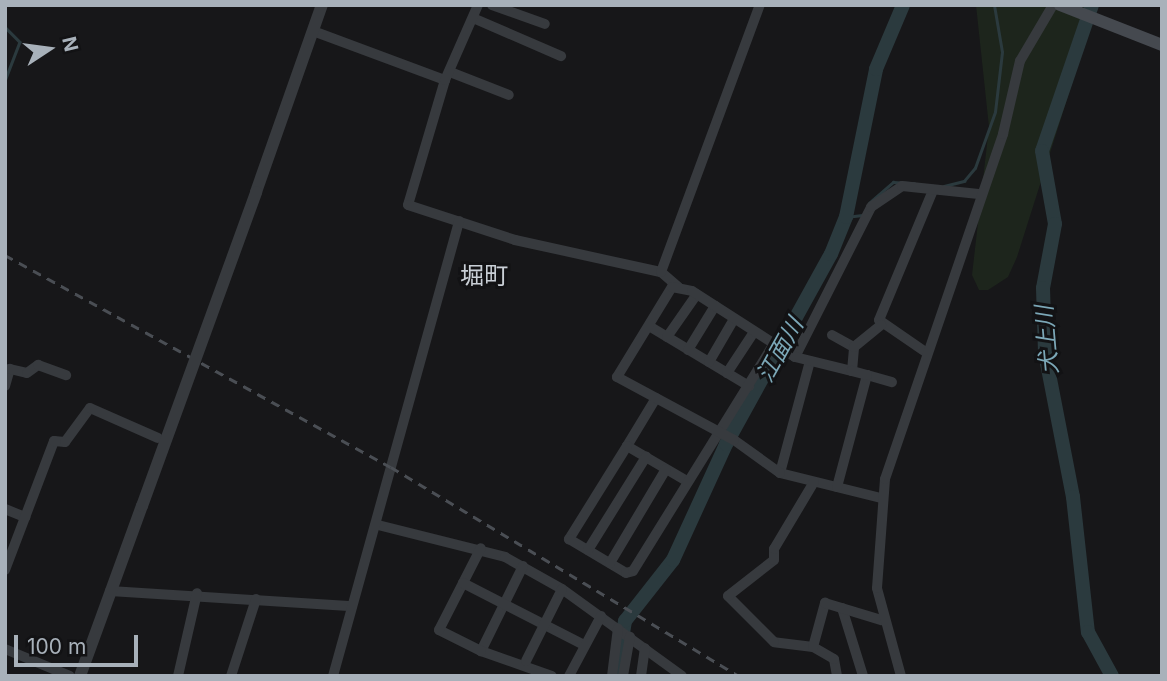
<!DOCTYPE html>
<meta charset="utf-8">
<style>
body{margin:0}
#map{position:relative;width:1167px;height:681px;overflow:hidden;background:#171719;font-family:Inter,"Noto Sans JP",sans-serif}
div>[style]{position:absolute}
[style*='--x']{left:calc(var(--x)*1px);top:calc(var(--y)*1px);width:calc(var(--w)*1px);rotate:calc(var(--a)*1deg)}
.green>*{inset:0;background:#1d251c}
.stream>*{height:2.5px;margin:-1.25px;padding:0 1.25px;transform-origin:1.25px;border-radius:1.25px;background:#2b3a3e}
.river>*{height:14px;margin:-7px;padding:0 7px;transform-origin:7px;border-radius:7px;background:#2b3a3e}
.minor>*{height:10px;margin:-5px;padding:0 5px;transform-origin:5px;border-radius:5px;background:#373a3e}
.tertiary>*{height:12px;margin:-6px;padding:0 6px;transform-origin:6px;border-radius:6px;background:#373a3e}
.secondary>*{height:12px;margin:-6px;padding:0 6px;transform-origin:6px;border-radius:6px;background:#45494f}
.rail>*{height:2.5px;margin-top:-1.25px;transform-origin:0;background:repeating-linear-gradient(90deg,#4a4e54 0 9px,transparent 0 16px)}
.tertiary-bridge>*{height:12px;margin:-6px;padding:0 6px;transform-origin:6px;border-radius:6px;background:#373a3e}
span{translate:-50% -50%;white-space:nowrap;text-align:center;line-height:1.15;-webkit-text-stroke:6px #121214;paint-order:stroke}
.water-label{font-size:23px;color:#7ca8b8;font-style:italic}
.quarter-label{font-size:24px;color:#c9cfd6}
.frame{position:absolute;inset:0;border:7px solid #a8b1ba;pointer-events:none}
.north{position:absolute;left:14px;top:14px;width:70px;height:70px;-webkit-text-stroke:5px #121214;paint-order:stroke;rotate:77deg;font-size:19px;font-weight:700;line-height:28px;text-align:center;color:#a8b1ba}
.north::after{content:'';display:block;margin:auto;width:24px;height:32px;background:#a8b1ba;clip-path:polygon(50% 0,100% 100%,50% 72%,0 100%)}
.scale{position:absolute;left:14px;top:635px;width:124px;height:32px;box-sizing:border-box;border:4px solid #a8b1ba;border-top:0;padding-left:9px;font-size:21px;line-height:24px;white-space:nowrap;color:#a8b1ba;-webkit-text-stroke:5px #121214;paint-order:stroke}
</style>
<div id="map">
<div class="green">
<i style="clip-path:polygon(976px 5px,1097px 5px,1017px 257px,1008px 277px,988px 290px,979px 290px,972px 275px,989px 127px)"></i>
</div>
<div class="stream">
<i style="--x:5;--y:27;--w:21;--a:45"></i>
<i style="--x:20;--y:42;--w:42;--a:111"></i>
<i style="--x:944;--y:186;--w:21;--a:-14"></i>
<i style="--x:964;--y:181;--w:17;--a:-50"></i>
<i style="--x:975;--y:168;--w:59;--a:-70.3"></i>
<i style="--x:995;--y:112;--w:60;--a:-83.3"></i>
<i style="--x:1002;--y:52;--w:48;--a:-99.7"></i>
<i style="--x:869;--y:203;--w:32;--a:-41"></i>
<i style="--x:893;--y:182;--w:21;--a:3"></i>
<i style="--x:846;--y:217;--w:16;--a:-7"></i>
</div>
<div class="river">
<i style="--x:1092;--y:5;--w:154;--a:108.9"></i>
<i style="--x:1042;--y:151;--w:74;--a:79.9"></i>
<i style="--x:1055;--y:224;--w:65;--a:100.6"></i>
<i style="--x:1043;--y:288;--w:65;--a:88.2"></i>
<i style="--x:1045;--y:353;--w:147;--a:79"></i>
<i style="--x:1073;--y:497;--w:136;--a:83.7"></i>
<i style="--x:1088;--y:632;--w:50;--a:61.4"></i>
<i style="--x:616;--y:676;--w:56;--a:-80.7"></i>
<i style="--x:625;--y:621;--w:78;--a:-51.8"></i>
<i style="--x:673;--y:560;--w:128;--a:-65.4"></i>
<i style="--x:726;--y:444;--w:217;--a:-61.1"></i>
<i style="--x:831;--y:254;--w:40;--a:-68"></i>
<i style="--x:846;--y:217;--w:151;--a:-78.5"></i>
<i style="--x:876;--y:69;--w:69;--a:-67.1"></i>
</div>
<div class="minor">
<i style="--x:492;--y:5;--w:56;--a:19.7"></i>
<i style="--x:473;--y:18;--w:96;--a:23.4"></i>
<i style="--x:313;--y:31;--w:141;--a:20.4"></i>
<i style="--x:445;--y:80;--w:130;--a:106.5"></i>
<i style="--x:408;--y:205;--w:113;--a:18.1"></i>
<i style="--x:515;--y:240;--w:149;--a:12.4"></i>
<i style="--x:661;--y:272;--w:23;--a:41"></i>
<i style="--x:450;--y:72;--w:63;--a:21.3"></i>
<i style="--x:445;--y:80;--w:82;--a:-66.3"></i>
<i style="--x:661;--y:272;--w:285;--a:-69.7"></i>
<i style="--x:649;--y:326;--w:117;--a:31"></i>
<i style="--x:832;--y:335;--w:25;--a:29"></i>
<i style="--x:667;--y:337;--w:52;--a:-55.1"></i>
<i style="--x:688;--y:350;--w:52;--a:-58.5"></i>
<i style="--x:927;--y:353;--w:58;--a:-145.5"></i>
<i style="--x:879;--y:320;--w:141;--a:-67.4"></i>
<i style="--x:795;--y:357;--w:168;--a:-63.1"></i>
<i style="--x:871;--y:207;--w:37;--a:-34"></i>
<i style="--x:902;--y:186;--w:77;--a:5.9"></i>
<i style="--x:810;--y:361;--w:116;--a:105"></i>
<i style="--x:780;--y:473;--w:104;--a:13.9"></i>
<i style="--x:709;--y:362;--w:50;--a:-59.8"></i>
<i style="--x:727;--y:373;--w:49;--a:-56.6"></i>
<i style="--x:867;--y:375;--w:26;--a:16"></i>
<i style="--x:5;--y:386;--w:18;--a:-74"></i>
<i style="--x:10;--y:369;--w:17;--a:13"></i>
<i style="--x:27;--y:373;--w:14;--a:-36"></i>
<i style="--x:38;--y:365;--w:30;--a:20"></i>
<i style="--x:656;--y:398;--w:56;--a:121.1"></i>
<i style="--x:627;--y:446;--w:69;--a:30.3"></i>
<i style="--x:627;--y:446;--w:110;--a:121.9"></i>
<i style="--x:569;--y:539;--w:66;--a:30.8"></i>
<i style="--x:626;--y:573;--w:7;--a:-16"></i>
<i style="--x:633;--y:571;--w:266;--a:-58.2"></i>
<i style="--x:780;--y:473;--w:57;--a:-144.3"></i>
<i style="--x:734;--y:440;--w:133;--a:-151.7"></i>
<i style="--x:617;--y:377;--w:105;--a:-58.6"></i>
<i style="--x:672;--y:287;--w:20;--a:11"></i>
<i style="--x:692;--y:291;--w:122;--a:32.7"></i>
<i style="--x:795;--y:357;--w:59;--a:13.8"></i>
<i style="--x:852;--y:371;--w:24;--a:-85"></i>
<i style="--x:854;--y:347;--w:35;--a:-39"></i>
<i style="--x:837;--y:487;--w:116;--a:-75"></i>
<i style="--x:867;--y:375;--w:16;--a:-165"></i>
<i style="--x:5;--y:509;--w:22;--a:22"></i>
<i style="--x:378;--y:525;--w:131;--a:14.1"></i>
<i style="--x:505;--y:557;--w:65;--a:29.3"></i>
<i style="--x:562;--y:589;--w:148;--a:35.9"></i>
<i style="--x:588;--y:550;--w:110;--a:-58.1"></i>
<i style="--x:610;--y:563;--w:109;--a:-59.2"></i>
<i style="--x:523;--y:566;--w:95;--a:116.3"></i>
<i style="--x:481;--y:651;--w:75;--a:19.4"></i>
<i style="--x:5;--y:570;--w:138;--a:-69.2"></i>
<i style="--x:54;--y:441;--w:11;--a:5"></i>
<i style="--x:65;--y:442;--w:42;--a:-53.7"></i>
<i style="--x:90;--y:408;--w:74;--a:23.8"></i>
<i style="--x:463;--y:583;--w:39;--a:-63"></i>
<i style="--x:110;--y:591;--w:239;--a:3.6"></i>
<i style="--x:842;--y:608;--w:71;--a:72.8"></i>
<i style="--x:813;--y:647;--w:39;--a:-173"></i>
<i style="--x:774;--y:642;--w:65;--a:-135"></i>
<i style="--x:728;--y:596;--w:58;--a:-38"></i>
<i style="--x:774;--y:560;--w:11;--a:-90"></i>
<i style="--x:774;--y:549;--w:78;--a:-59.2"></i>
<i style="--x:5;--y:649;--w:70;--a:22.6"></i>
<i style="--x:481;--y:651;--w:47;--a:-153.4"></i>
<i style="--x:439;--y:630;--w:53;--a:-62.9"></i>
<i style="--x:463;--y:583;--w:136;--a:27.1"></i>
<i style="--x:526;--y:661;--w:80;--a:-63.4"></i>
<i style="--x:178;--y:676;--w:85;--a:-77.1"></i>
<i style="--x:231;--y:676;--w:81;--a:-72"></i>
<i style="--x:333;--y:676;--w:472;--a:-74.5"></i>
<i style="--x:569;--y:676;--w:68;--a:-61.9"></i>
<i style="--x:612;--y:676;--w:48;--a:-82.9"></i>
<i style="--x:623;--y:676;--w:40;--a:-80"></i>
<i style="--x:641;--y:676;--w:28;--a:-82"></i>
<i style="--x:837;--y:676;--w:17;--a:-100"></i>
<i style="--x:834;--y:659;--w:24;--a:-150"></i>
<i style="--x:813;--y:647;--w:46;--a:-74.7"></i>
<i style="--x:825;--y:603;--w:59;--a:16.9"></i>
<i style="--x:901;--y:676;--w:91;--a:-105.3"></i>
<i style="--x:877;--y:588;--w:109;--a:-85.8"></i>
<i style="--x:885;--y:479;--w:365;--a:-71.1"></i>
<i style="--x:1003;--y:134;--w:75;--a:-76.9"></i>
<i style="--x:1020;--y:61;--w:65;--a:-59.5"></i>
</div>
<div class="tertiary">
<i style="--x:256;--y:192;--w:198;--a:-70.6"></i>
<i style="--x:80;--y:676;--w:181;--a:-70"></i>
</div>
<div class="secondary">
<i style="--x:1060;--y:5;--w:110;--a:21.4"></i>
</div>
<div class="rail">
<i style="--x:5;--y:255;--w:440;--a:28.8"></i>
<i style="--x:391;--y:467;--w:406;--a:31"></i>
</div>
<div class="tertiary-bridge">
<i style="--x:142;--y:506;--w:334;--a:-70"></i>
</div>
<div class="water-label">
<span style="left:1047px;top:340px;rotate:-95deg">犬上川</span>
<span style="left:780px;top:350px;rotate:-61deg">江面川</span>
</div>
<div class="quarter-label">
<span style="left:484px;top:276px">堀町</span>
</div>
<div class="frame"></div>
<div class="north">N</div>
<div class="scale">100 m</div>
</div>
